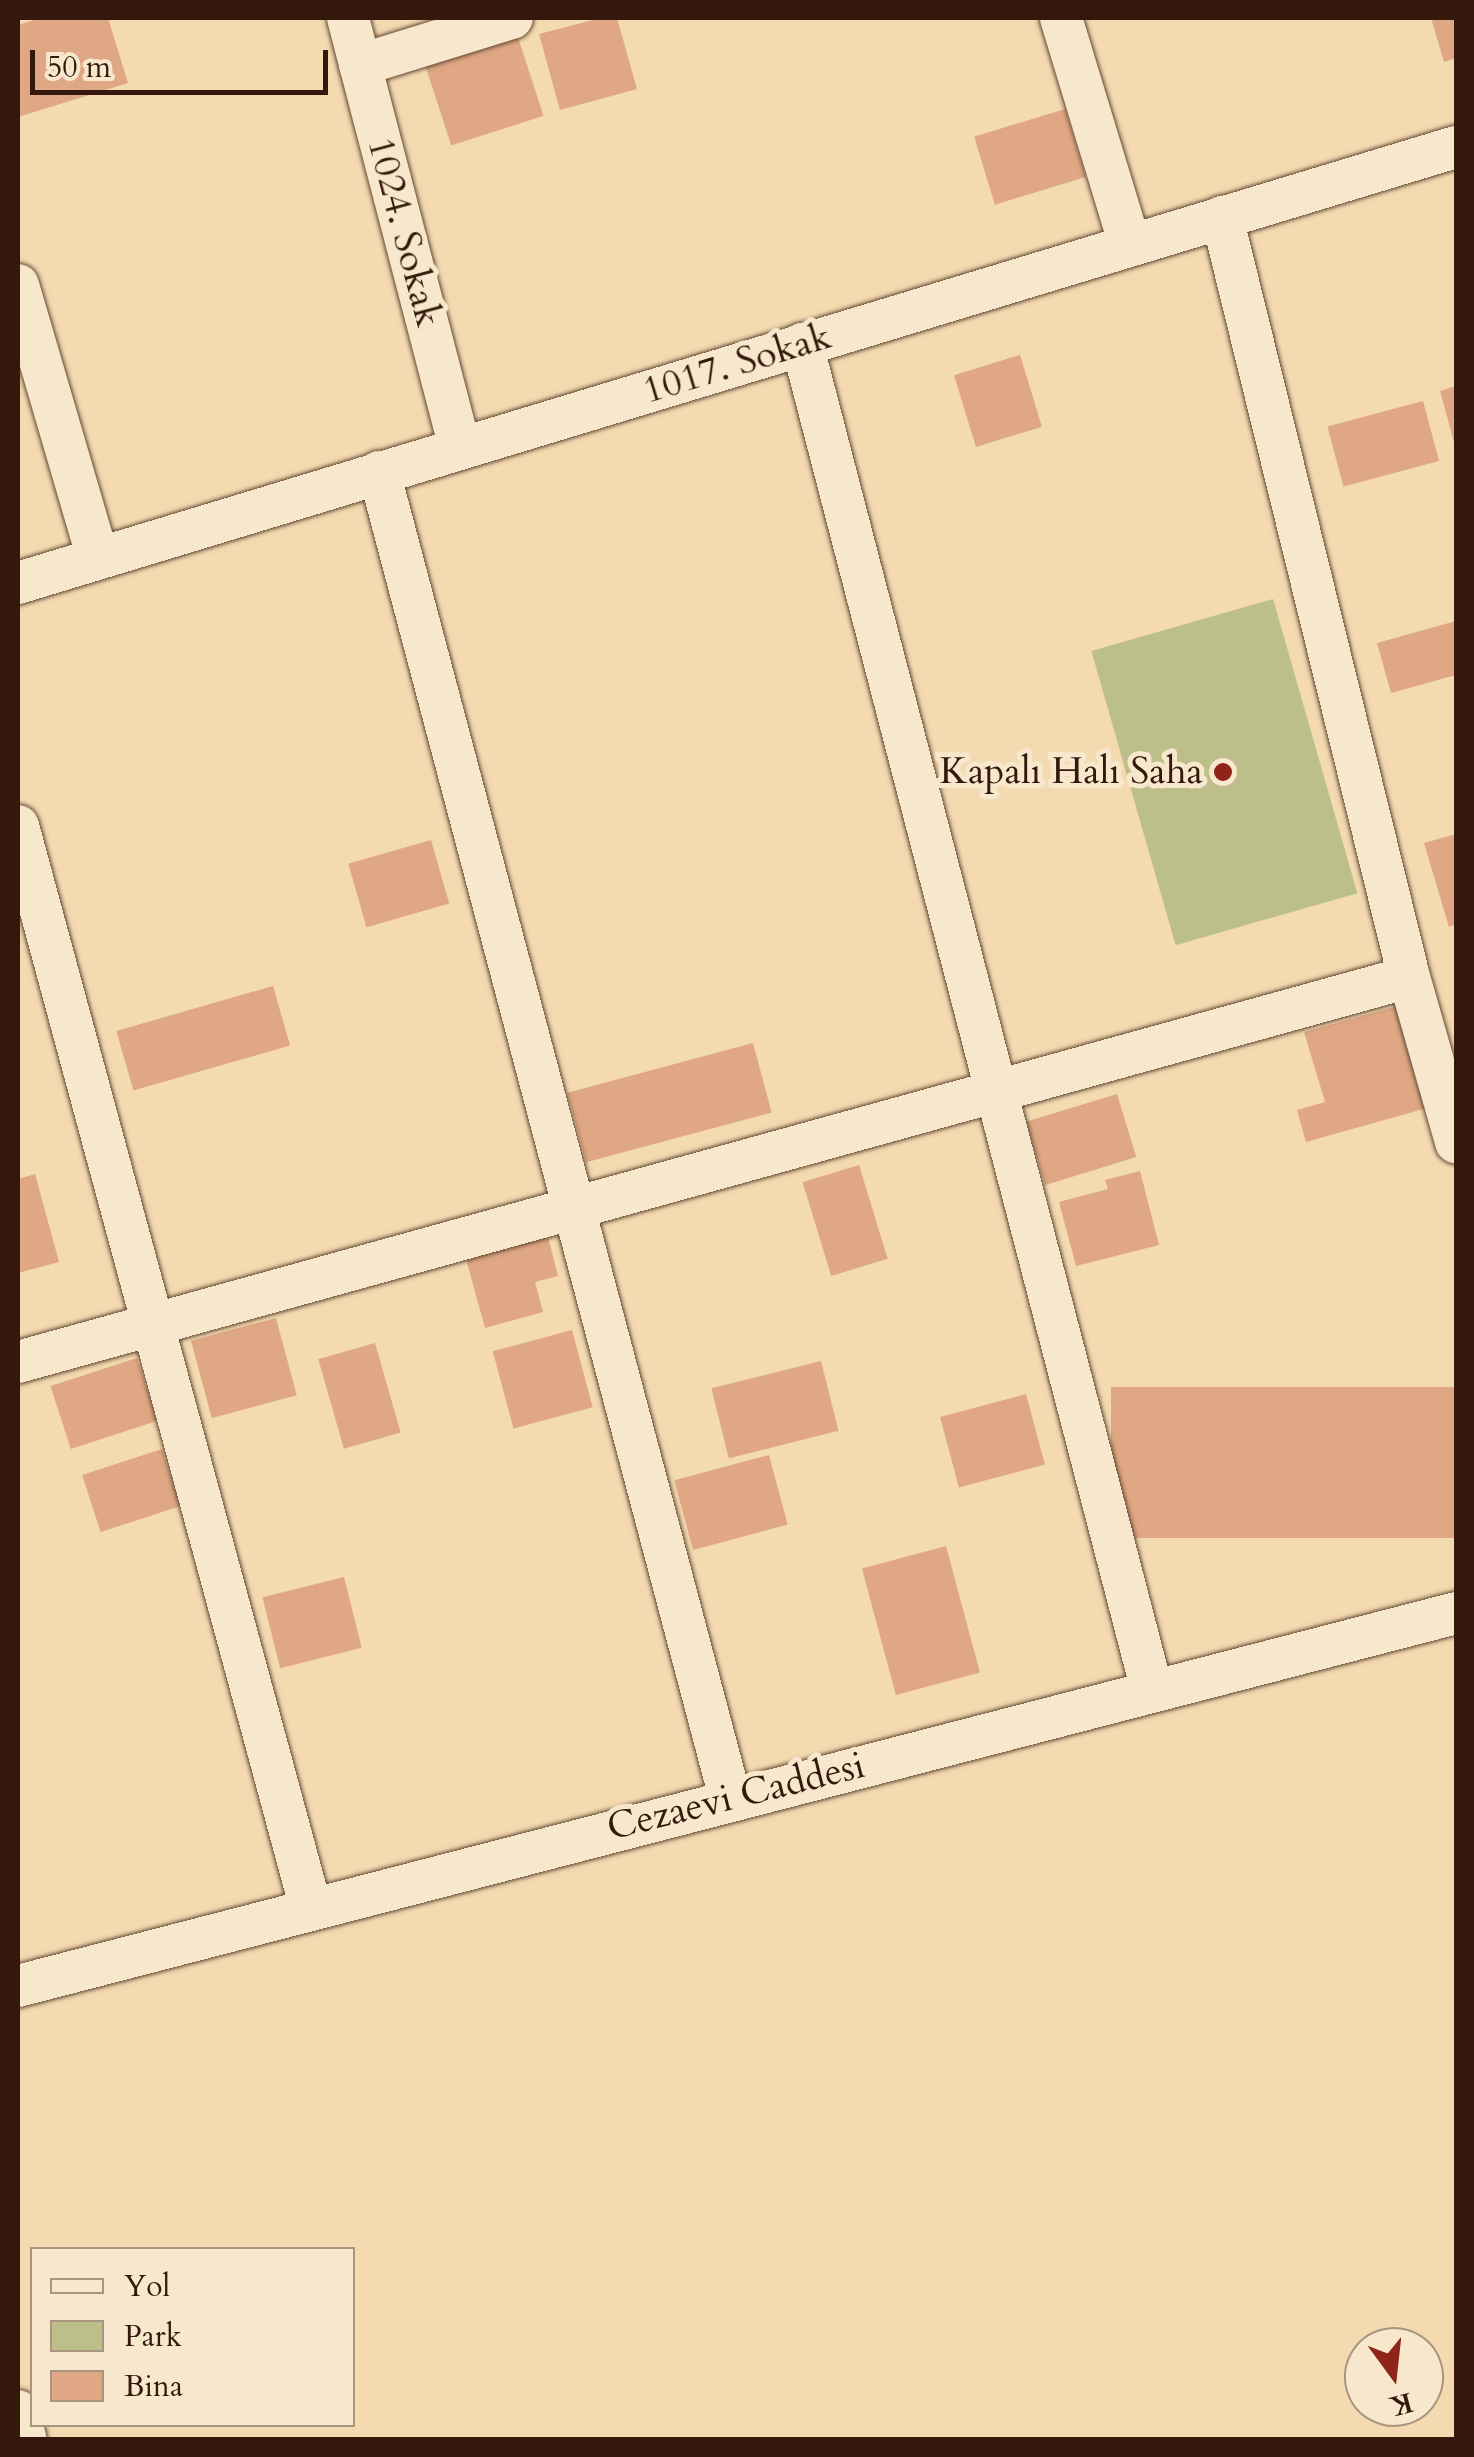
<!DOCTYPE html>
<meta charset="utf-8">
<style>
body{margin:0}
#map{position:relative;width:1474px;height:2457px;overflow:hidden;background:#f3dab0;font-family:Cardo,serif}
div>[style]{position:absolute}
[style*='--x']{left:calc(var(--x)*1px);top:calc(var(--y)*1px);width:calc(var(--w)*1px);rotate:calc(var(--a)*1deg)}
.green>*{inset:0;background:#bdbf8a;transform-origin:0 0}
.building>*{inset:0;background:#dfa783;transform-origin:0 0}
.roads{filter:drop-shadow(0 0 2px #634834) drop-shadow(0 0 2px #634834)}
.minor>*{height:42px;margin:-21px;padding:0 21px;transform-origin:21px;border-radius:21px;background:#f7e7cc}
.dots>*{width:28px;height:28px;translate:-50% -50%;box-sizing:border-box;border:5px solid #f7e7cc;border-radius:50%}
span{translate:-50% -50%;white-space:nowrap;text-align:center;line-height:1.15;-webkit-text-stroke:10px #f7e7cc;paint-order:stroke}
.street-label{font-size:38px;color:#33180b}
.poi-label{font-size:38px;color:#33180b}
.right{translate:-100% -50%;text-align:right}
.frame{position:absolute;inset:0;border:20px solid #33180b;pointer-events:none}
.legend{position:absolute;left:30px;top:2247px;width:325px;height:180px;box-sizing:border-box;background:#f7e7cc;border:2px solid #a9947f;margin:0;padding:12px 18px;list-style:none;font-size:30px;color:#33180b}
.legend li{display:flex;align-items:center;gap:20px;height:50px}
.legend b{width:50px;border:2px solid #a9947f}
.north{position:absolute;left:1344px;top:2327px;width:100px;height:100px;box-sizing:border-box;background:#f7e7cc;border:2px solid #a9947f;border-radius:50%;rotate:165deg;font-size:28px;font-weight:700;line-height:40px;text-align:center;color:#33180b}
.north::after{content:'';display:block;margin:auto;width:35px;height:45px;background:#8f2418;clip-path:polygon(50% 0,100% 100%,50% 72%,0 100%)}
.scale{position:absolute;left:30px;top:50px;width:298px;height:45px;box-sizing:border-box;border:5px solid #33180b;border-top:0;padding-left:12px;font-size:30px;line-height:35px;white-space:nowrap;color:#33180b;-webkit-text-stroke:8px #f7e7cc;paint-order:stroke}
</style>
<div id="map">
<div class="green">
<i style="left:1273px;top:599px;width:306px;height:189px;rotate:74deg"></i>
</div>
<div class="building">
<i style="clip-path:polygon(41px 18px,108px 18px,128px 83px,18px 117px,18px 25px)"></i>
<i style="clip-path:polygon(601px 18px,617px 18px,637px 89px,560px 110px,539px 34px)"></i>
<i style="clip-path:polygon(1431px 18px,1456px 18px,1456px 58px,1444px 62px)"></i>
<i style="left:516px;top:31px;width:89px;height:97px;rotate:72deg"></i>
<i style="left:1065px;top:109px;width:71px;height:95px;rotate:73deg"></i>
<i style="left:1020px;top:355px;width:75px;height:69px;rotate:73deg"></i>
<i style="clip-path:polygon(1456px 386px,1456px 446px,1455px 446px,1440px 391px)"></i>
<i style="left:1423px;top:401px;width:62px;height:99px;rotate:75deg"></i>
<i style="clip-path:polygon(1456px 621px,1456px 675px,1391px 693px,1377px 643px)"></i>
<i style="clip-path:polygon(1456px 834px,1456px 924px,1449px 927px,1424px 843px)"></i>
<i style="left:431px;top:840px;width:66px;height:86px;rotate:74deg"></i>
<i style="left:273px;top:986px;width:62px;height:163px;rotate:74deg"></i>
<i style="clip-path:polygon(1398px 1006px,1427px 1108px,1306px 1142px,1297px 1110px,1325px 1102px,1304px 1032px)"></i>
<i style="left:753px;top:1043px;width:72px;height:192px;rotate:75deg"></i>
<i style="left:1117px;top:1094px;width:66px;height:95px;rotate:73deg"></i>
<i style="left:859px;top:1165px;width:98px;height:59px;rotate:73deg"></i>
<i style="clip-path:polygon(1140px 1171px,1159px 1245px,1076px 1266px,1059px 1202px,1108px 1189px,1105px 1180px)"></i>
<i style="clip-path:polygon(35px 1174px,59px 1262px,18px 1273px,18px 1179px)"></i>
<i style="clip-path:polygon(548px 1237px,558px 1276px,535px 1282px,543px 1312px,485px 1328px,466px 1259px)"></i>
<i style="left:276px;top:1318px;width:80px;height:88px;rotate:75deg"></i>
<i style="left:572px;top:1330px;width:80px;height:82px;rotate:75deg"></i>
<i style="left:375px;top:1343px;width:93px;height:59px;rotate:74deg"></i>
<i style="left:137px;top:1358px;width:66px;height:91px;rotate:72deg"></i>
<i style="left:821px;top:1361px;width:72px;height:113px;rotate:76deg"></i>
<i style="left:1456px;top:1387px;width:151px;height:345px;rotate:90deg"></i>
<i style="left:1026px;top:1394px;width:73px;height:89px;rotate:75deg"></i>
<i style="left:162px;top:1449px;width:60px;height:84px;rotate:72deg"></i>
<i style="left:769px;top:1455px;width:72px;height:98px;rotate:75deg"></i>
<i style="left:946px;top:1546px;width:131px;height:87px;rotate:75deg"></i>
<i style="left:344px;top:1577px;width:73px;height:84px;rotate:76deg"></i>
</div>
<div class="roads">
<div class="minor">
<i style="--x:348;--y:18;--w:443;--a:75.4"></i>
<i style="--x:1061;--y:18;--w:237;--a:73.1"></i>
<i style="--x:360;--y:65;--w:159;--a:-17.2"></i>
<i style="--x:1222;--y:217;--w:783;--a:76.18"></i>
<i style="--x:1409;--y:977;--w:172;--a:74.1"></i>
<i style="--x:18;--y:285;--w:284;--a:73.7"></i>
<i style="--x:802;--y:344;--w:1392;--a:75.43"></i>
<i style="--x:379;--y:472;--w:1372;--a:75.17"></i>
<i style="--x:18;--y:583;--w:1503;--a:-16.87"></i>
<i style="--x:18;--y:826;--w:1118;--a:74.86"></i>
<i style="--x:18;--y:1362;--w:1443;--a:-15.47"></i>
<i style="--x:18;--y:1986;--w:1486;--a:-14.54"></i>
<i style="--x:18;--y:2411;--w:30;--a:75"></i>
</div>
</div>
<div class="dots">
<i style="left:1223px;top:772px;background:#8f2418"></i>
</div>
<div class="street-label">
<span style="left:404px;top:232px;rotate:75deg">1024. Sokak</span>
<span style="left:737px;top:364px;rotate:-17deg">1017. Sokak</span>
<span style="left:736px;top:1797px;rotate:-14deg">Cezaevi Caddesi</span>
</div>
<div class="poi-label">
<span class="right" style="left:1203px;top:772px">Kapalı Halı Saha</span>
</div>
<div class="frame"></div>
<ul class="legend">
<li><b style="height:12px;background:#f7e7cc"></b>Yol</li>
<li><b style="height:28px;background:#bdbf8a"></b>Park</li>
<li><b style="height:28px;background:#dfa783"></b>Bina</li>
</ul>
<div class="north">K</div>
<div class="scale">50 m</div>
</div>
